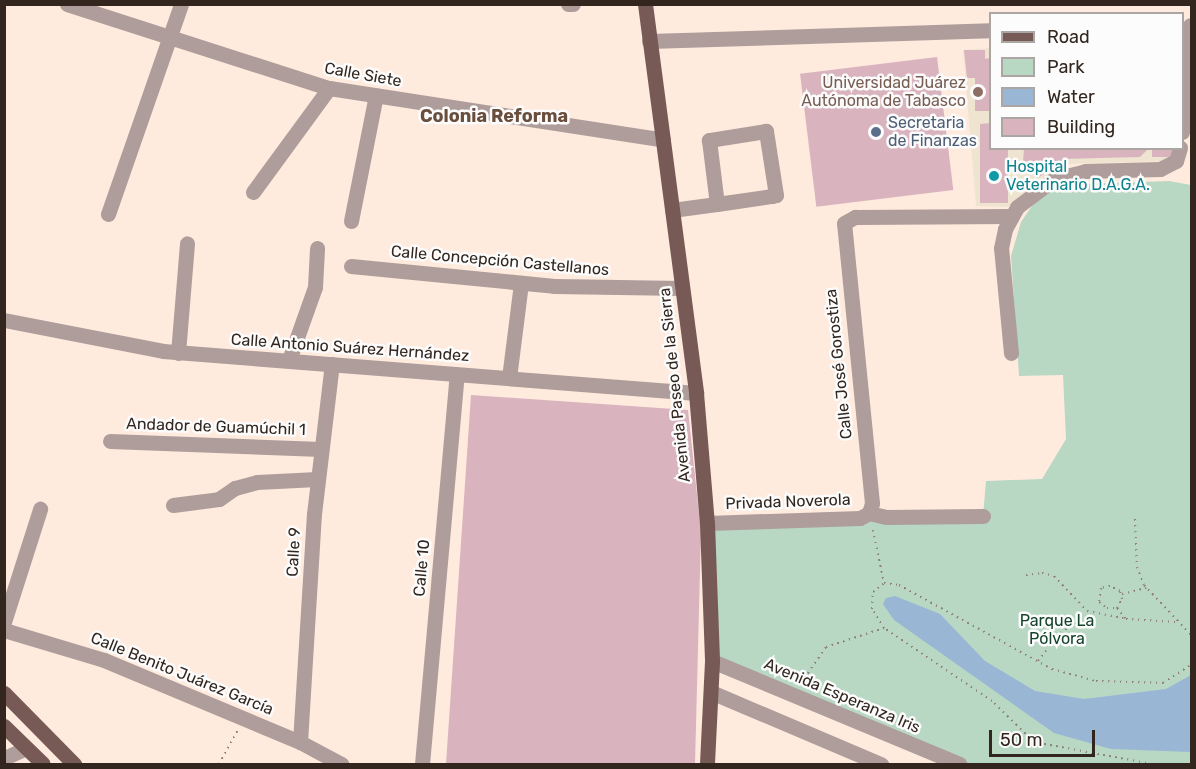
<!DOCTYPE html>
<meta charset="utf-8">
<style>
body{margin:0}
#map{position:relative;width:1196px;height:769px;overflow:hidden;background:#ffeade;font-family:Rubik,sans-serif}
div>[style]{position:absolute}
[style*='--x']{left:calc(var(--x)*1px);top:calc(var(--y)*1px);width:calc(var(--w)*1px);rotate:calc(var(--a)*1deg)}
.education>*{inset:0;background:#eee4cf}
.green>*{inset:0;background:#b8d8c4}
.water>*{inset:0;background:#99b6d4}
.building>*{inset:0;background:#d9b4bf;transform-origin:0 0}
.path>*{height:2px;margin-top:-1px;transform-origin:0;background:repeating-linear-gradient(90deg,#908076 0 1.5px,transparent 0 6px)}
.minor>*{height:15px;margin:-7.5px;padding:0 7.5px;transform-origin:7.5px;border-radius:7.5px;background:#ae9d9a}
.major>*{height:15px;margin:-7.5px;padding:0 7.5px;transform-origin:7.5px;border-radius:7.5px;background:#775a56}
.dots>*{width:16px;height:16px;translate:-50% -50%;box-sizing:border-box;border:3px solid #fcfcfc;border-radius:50%}
span{translate:-50% -50%;white-space:nowrap;text-align:center;line-height:1.15;-webkit-text-stroke:5px #fcfcfc;paint-order:stroke}
.street-label{font-size:16px;color:#32261f}
.education-label{font-size:16px;color:#785e54}
.right{translate:-100% -50%;text-align:right}
.service-label{font-size:16px;color:#4e5e75}
.left{translate:0 -50%;text-align:left}
.culture-label{font-size:16px;color:#0d838f}
.park-label{font-size:16px;color:#14432b}
.neighbourhood-label{font-size:18px;color:#694e3d;font-weight:700}
.frame{position:absolute;inset:0;border:6px solid #32261f;pointer-events:none}
.legend{position:absolute;left:989px;top:12px;width:195px;height:138px;box-sizing:border-box;background:#fcfcfc;border:2px solid #aba6a4;margin:0;padding:8px 10px;list-style:none;font-size:18px;color:#32261f}
.legend li{display:flex;align-items:center;gap:12px;height:30px}
.legend b{width:30px;border:2px solid #aba6a4}
.scale{position:absolute;left:989px;top:730px;width:106px;height:27px;box-sizing:border-box;border:3px solid #32261f;border-top:0;padding-left:8px;font-size:18px;line-height:21px;white-space:nowrap;color:#32261f;-webkit-text-stroke:4px #fcfcfc;paint-order:stroke}
</style>
<div id="map">
<div class="education">
<i style="clip-path:polygon(990px 48px,990px 148px,1175px 149px,1173px 156px,1163px 161px,1069px 164px,1034px 183px,1008px 207px,976px 206px,963px 50px)"></i>
</div>
<div class="green">
<i style="clip-path:polygon(1169px 181px,1191px 185px,1191px 764px,959px 764px,712px 661px,707px 523px,983px 516px,986px 481px,1042px 479px,1066px 439px,1063px 375px,1019px 376px,1011px 256px,1021px 222px,1034px 203px,1056px 185px)"></i>
</div>
<div class="water">
<i style="clip-path:polygon(895px 596px,940px 614px,985px 661px,1035px 691px,1084px 699px,1166px 689px,1191px 675px,1191px 752px,1111px 749px,1054px 733px,894px 620px,883px 604px,886px 598px)"></i>
</div>
<div class="building">
<i style="clip-path:polygon(964px 50px,985px 50px,985px 59px,990px 58px,990px 111px,975px 111px,975px 78px,967px 78px)"></i>
<i style="left:937px;top:57px;width:134px;height:138px;rotate:83deg"></i>
<i style="clip-path:polygon(990px 123px,990px 148px,1008px 148px,1008px 203px,980px 203px,980px 124px)"></i>
<i style="clip-path:polygon(1024px 148px,1149px 148px,1140px 157px,1062px 159px,1062px 164px,1037px 178px,1023px 163px)"></i>
<i style="left:1152px;top:148px;width:20px;height:9px"></i>
<i style="clip-path:polygon(471px 395px,688px 410px,701px 532px,695px 764px,446px 764px)"></i>
</div>
<div class="path">
<i style="--x:1135;--y:519;--w:48;--a:87.6"></i>
<i style="--x:1137;--y:567;--w:19;--a:69"></i>
<i style="--x:1144;--y:585;--w:70;--a:46.7"></i>
<i style="--x:873;--y:530;--w:54;--a:78.3"></i>
<i style="--x:1026;--y:575;--w:16;--a:-7"></i>
<i style="--x:1042;--y:573;--w:12;--a:14"></i>
<i style="--x:1054;--y:576;--w:48;--a:46.7"></i>
<i style="--x:1087;--y:611;--w:37;--a:11"></i>
<i style="--x:1122;--y:594;--w:25;--a:-14"></i>
<i style="--x:1117;--y:608;--w:10;--a:-61"></i>
<i style="--x:1122;--y:599;--w:8;--a:-104"></i>
<i style="--x:1120;--y:591;--w:11;--a:-153"></i>
<i style="--x:1110;--y:586;--w:9;--a:167"></i>
<i style="--x:1101;--y:588;--w:14;--a:98"></i>
<i style="--x:1099;--y:602;--w:10;--a:37"></i>
<i style="--x:1107;--y:608;--w:10;--a:0"></i>
<i style="--x:1117;--y:608;--w:14;--a:51"></i>
<i style="--x:1126;--y:619;--w:50;--a:3.4"></i>
<i style="--x:1038;--y:661;--w:36;--a:-52"></i>
<i style="--x:1060;--y:633;--w:36;--a:-32"></i>
<i style="--x:801;--y:683;--w:44;--a:-55.2"></i>
<i style="--x:826;--y:647;--w:61;--a:-18.1"></i>
<i style="--x:219;--y:764;--w:39;--a:-61"></i>
<i style="--x:1152;--y:764;--w:120;--a:-169.4"></i>
<i style="--x:1034;--y:742;--w:59;--a:-135.7"></i>
<i style="--x:992;--y:701;--w:130;--a:-145.9"></i>
<i style="--x:884;--y:628;--w:22;--a:-122"></i>
<i style="--x:872;--y:609;--w:17;--a:-87"></i>
<i style="--x:873;--y:592;--w:14;--a:-39"></i>
<i style="--x:884;--y:583;--w:15;--a:8"></i>
<i style="--x:899;--y:585;--w:175;--a:28.8"></i>
<i style="--x:1052;--y:669;--w:46;--a:15.3"></i>
<i style="--x:1096;--y:681;--w:67;--a:1.7"></i>
<i style="--x:1163;--y:683;--w:35;--a:-33"></i>
</div>
<div class="minor">
<i style="--x:67;--y:4;--w:275;--a:17.8"></i>
<i style="--x:329;--y:88;--w:338;--a:8.8"></i>
<i style="--x:568;--y:4;--w:5;--a:0"></i>
<i style="--x:649;--y:41;--w:341;--a:-1.8"></i>
<i style="--x:1182;--y:132;--w:107;--a:-85.7"></i>
<i style="--x:253;--y:192;--w:129;--a:-53.8"></i>
<i style="--x:672;--y:210;--w:45;--a:-7.6"></i>
<i style="--x:717;--y:204;--w:56;--a:-8.3"></i>
<i style="--x:772;--y:196;--w:4;--a:-14"></i>
<i style="--x:776;--y:195;--w:65;--a:-98.9"></i>
<i style="--x:766;--y:131;--w:58;--a:171"></i>
<i style="--x:709;--y:140;--w:64;--a:82.9"></i>
<i style="--x:108;--y:214;--w:222;--a:-70.8"></i>
<i style="--x:351;--y:221;--w:128;--a:-78.8"></i>
<i style="--x:351;--y:266;--w:204;--a:5.6"></i>
<i style="--x:554;--y:286;--w:128;--a:0.9"></i>
<i style="--x:4;--y:320;--w:162;--a:11"></i>
<i style="--x:163;--y:351;--w:535;--a:4.51"></i>
<i style="--x:178;--y:353;--w:110;--a:-85.3"></i>
<i style="--x:1011;--y:353;--w:105;--a:-95.4"></i>
<i style="--x:1001;--y:248;--w:19;--a:-78"></i>
<i style="--x:1005;--y:229;--w:25;--a:-61"></i>
<i style="--x:1017;--y:207;--w:46;--a:-37.1"></i>
<i style="--x:1054;--y:179;--w:32;--a:-14"></i>
<i style="--x:1085;--y:171;--w:75;--a:-1.5"></i>
<i style="--x:1160;--y:169;--w:18;--a:-27"></i>
<i style="--x:1176;--y:161;--w:14;--a:-73"></i>
<i style="--x:289;--y:360;--w:77;--a:-70.4"></i>
<i style="--x:315;--y:287;--w:39;--a:-87"></i>
<i style="--x:509;--y:378;--w:96;--a:-82.8"></i>
<i style="--x:110;--y:441;--w:211;--a:2.2"></i>
<i style="--x:173;--y:505;--w:46;--a:-7.4"></i>
<i style="--x:219;--y:499;--w:19;--a:-35"></i>
<i style="--x:235;--y:488;--w:23;--a:-15"></i>
<i style="--x:257;--y:482;--w:60;--a:-2.9"></i>
<i style="--x:869;--y:513;--w:10;--a:-73"></i>
<i style="--x:872;--y:503;--w:281;--a:-95.7"></i>
<i style="--x:844;--y:223;--w:13;--a:-29"></i>
<i style="--x:855;--y:217;--w:156;--a:-0.4"></i>
<i style="--x:869;--y:513;--w:17;--a:13"></i>
<i style="--x:886;--y:517;--w:97;--a:-0.6"></i>
<i style="--x:707;--y:523;--w:153;--a:-1.9"></i>
<i style="--x:860;--y:518;--w:10;--a:-29"></i>
<i style="--x:4;--y:622;--w:119;--a:-72.3"></i>
<i style="--x:4;--y:630;--w:104;--a:16.7"></i>
<i style="--x:104;--y:660;--w:212;--a:22.7"></i>
<i style="--x:300;--y:742;--w:47;--a:28.2"></i>
<i style="--x:712;--y:661;--w:268;--a:22.6"></i>
<i style="--x:711;--y:692;--w:185;--a:23"></i>
<i style="--x:300;--y:742;--w:228;--a:-86.5"></i>
<i style="--x:314;--y:514;--w:151;--a:-83.2"></i>
<i style="--x:4;--y:758;--w:24;--a:-24"></i>
<i style="--x:422;--y:764;--w:391;--a:-84.9"></i>
</div>
<div class="major">
<i style="--x:645;--y:4;--w:392;--a:82.5"></i>
<i style="--x:696;--y:393;--w:130;--a:85.2"></i>
<i style="--x:707;--y:523;--w:138;--a:87.9"></i>
<i style="--x:712;--y:661;--w:103;--a:92.8"></i>
<i style="--x:4;--y:693;--w:100;--a:45.4"></i>
<i style="--x:4;--y:726;--w:54;--a:44.3"></i>
</div>
<div class="dots">
<i style="left:978px;top:92px;background:#8d6e63"></i>
<i style="left:876px;top:132px;background:#5c6f8a"></i>
<i style="left:994px;top:176px;background:#0f9aa8"></i>
</div>
<div class="street-label">
<span style="left:363px;top:75px;rotate:10deg">Calle Siete</span>
<span style="left:500px;top:261px;rotate:5deg">Calle Concepción Castellanos</span>
<span style="left:350px;top:348px;rotate:4deg">Calle Antonio Suárez Hernández</span>
<span style="left:839px;top:364px;rotate:-96deg">Calle José Gorostiza</span>
<span style="left:675px;top:385px;rotate:-96deg">Avenida Paseo de la Sierra</span>
<span style="left:216px;top:427px;rotate:2deg">Andador de Guamúchil 1</span>
<span style="left:788px;top:502px;rotate:-2deg">Privada Noverola</span>
<span style="left:294px;top:552px;rotate:-87deg">Calle 9</span>
<span style="left:422px;top:568px;rotate:-85deg">Calle 10</span>
<span style="left:182px;top:674px;rotate:22deg">Calle Benito Juárez García</span>
<span style="left:842px;top:696px;rotate:23deg">Avenida Esperanza Iris</span>
</div>
<div class="education-label">
<span class="right" style="left:966px;top:92px">Universidad Juárez<br>Autónoma de Tabasco</span>
</div>
<div class="service-label">
<span class="left" style="left:888px;top:132px">Secretaria<br>de Finanzas</span>
</div>
<div class="culture-label">
<span class="left" style="left:1006px;top:176px">Hospital<br>Veterinario D.A.G.A.</span>
</div>
<div class="park-label">
<span style="left:1057px;top:630px">Parque La<br>Pólvora</span>
</div>
<div class="neighbourhood-label">
<span style="left:494px;top:116px">Colonia Reforma</span>
</div>
<div class="frame"></div>
<ul class="legend">
<li><b style="height:8px;background:#775a56"></b>Road</li>
<li><b style="height:16px;background:#b8d8c4"></b>Park</li>
<li><b style="height:16px;background:#99b6d4"></b>Water</li>
<li><b style="height:16px;background:#d9b4bf"></b>Building</li>
</ul>
<div class="scale">50 m</div>
</div>
